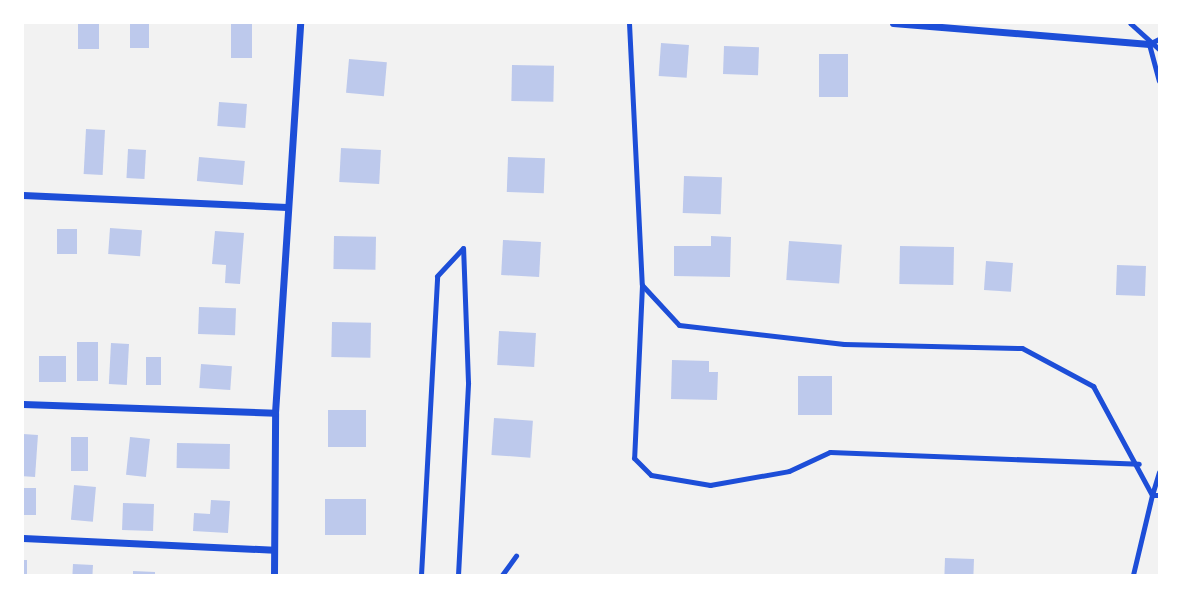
<!DOCTYPE html>
<style>
body{margin:0}
#map{position:relative;width:1182px;height:598px;overflow:hidden;background:#f2f2f2;font-family:Barlow,sans-serif}
div>[style]{position:absolute}
[style*='--x']{left:calc(var(--x)*1px);top:calc(var(--y)*1px);width:calc(var(--w)*1px);rotate:calc(var(--a)*1deg)}
.building>*{inset:0;background:#bdc9ec;transform-origin:0 0}
.service>*{height:5px;margin:-2.5px;padding:0 2.5px;transform-origin:2.5px;border-radius:2.5px;background:#1d4ed8}
.minor>*{height:7px;margin:-3.5px;padding:0 3.5px;transform-origin:3.5px;border-radius:3.5px;background:#1d4ed8}
span{translate:-50% -50%;white-space:nowrap;text-align:center;line-height:1.15;-webkit-text-stroke:7px #fff;paint-order:stroke}
.frame{position:absolute;inset:0;border:24px solid #fff;pointer-events:none}
</style>
<div id="map">
<div class="building">
<i style="left:78px;top:23px;width:21px;height:26px"></i>
<i style="left:130px;top:23px;width:19px;height:25px"></i>
<i style="left:231px;top:23px;width:21px;height:35px"></i>
<i style="left:661px;top:43px;width:28px;height:33px;rotate:4deg"></i>
<i style="left:724px;top:46px;width:35px;height:28px;rotate:2deg"></i>
<i style="left:819px;top:54px;width:29px;height:43px"></i>
<i style="left:349px;top:59px;width:38px;height:34px;rotate:5deg"></i>
<i style="left:512px;top:65px;width:42px;height:36px;rotate:1deg"></i>
<i style="left:219px;top:102px;width:28px;height:24px;rotate:4deg"></i>
<i style="left:86px;top:129px;width:19px;height:45px;rotate:3deg"></i>
<i style="left:341px;top:148px;width:40px;height:34px;rotate:3deg"></i>
<i style="left:128px;top:149px;width:18px;height:29px;rotate:3deg"></i>
<i style="left:199px;top:157px;width:46px;height:24px;rotate:5deg"></i>
<i style="left:508px;top:157px;width:37px;height:35px;rotate:2deg"></i>
<i style="left:684px;top:176px;width:38px;height:37px;rotate:2deg"></i>
<i style="left:110px;top:228px;width:32px;height:26px;rotate:4deg"></i>
<i style="left:57px;top:229px;width:20px;height:25px"></i>
<i style="clip-path:polygon(215px 231px,244px 233px,240px 284px,225px 283px,226px 265px,212px 264px)"></i>
<i style="left:334px;top:236px;width:42px;height:33px;rotate:1deg"></i>
<i style="clip-path:polygon(711px 236px,731px 237px,730px 277px,674px 276px,674px 246px,711px 246px)"></i>
<i style="left:503px;top:240px;width:38px;height:35px;rotate:3deg"></i>
<i style="left:789px;top:241px;width:53px;height:39px;rotate:4deg"></i>
<i style="left:900px;top:246px;width:54px;height:38px;rotate:1deg"></i>
<i style="left:986px;top:261px;width:27px;height:29px;rotate:4deg"></i>
<i style="left:1117px;top:265px;width:29px;height:30px;rotate:2deg"></i>
<i style="left:199px;top:307px;width:37px;height:27px;rotate:2deg"></i>
<i style="left:332px;top:322px;width:39px;height:35px;rotate:1deg"></i>
<i style="left:499px;top:331px;width:37px;height:34px;rotate:3deg"></i>
<i style="left:77px;top:342px;width:21px;height:39px"></i>
<i style="left:111px;top:343px;width:18px;height:41px;rotate:3deg"></i>
<i style="left:39px;top:356px;width:27px;height:26px"></i>
<i style="left:146px;top:357px;width:15px;height:28px"></i>
<i style="clip-path:polygon(672px 360px,709px 361px,709px 372px,718px 372px,717px 400px,671px 399px)"></i>
<i style="left:201px;top:364px;width:31px;height:24px;rotate:4deg"></i>
<i style="left:798px;top:376px;width:34px;height:39px"></i>
<i style="left:366px;top:410px;width:37px;height:38px;rotate:90deg"></i>
<i style="left:494px;top:418px;width:39px;height:37px;rotate:4deg"></i>
<i style="left:23px;top:434px;width:15px;height:42px;rotate:4deg"></i>
<i style="left:71px;top:437px;width:17px;height:34px"></i>
<i style="left:130px;top:437px;width:20px;height:38px;rotate:6deg"></i>
<i style="left:177px;top:443px;width:53px;height:25px;rotate:1deg"></i>
<i style="left:74px;top:485px;width:22px;height:35px;rotate:5deg"></i>
<i style="left:23px;top:488px;width:13px;height:27px"></i>
<i style="left:325px;top:499px;width:41px;height:36px"></i>
<i style="clip-path:polygon(211px 500px,230px 501px,228px 533px,193px 531px,194px 513px,210px 514px)"></i>
<i style="left:123px;top:503px;width:31px;height:27px;rotate:2deg"></i>
<i style="left:945px;top:558px;width:29px;height:17px;rotate:2deg"></i>
<i style="left:23px;top:560px;width:4px;height:15px"></i>
<i style="left:73px;top:564px;width:20px;height:11px;rotate:3deg"></i>
<i style="clip-path:polygon(133px 571px,155px 572px,155px 575px,133px 575px)"></i>
</div>
<div class="service">
<i style="--x:629;--y:23;--w:262;--a:87.2"></i>
<i style="--x:642;--y:285;--w:173;--a:92.6"></i>
<i style="--x:634;--y:458;--w:24;--a:45"></i>
<i style="--x:651;--y:475;--w:60;--a:9.6"></i>
<i style="--x:710;--y:485;--w:80;--a:-10"></i>
<i style="--x:789;--y:471;--w:45;--a:-24.9"></i>
<i style="--x:830;--y:452;--w:309;--a:2.2"></i>
<i style="--x:1130;--y:23;--w:39;--a:42"></i>
<i style="--x:1149;--y:44;--w:38;--a:75"></i>
<i style="--x:1149;--y:44;--w:11;--a:-27"></i>
<i style="--x:642;--y:285;--w:54;--a:47.2"></i>
<i style="--x:679;--y:325;--w:166;--a:6.6"></i>
<i style="--x:844;--y:344;--w:178;--a:1.3"></i>
<i style="--x:1022;--y:348;--w:81;--a:28.2"></i>
<i style="--x:1093;--y:386;--w:124;--a:61.6"></i>
<i style="--x:1152;--y:495;--w:82;--a:103.4"></i>
<i style="--x:1159;--y:472;--w:24;--a:107"></i>
<i style="--x:1152;--y:495;--w:7;--a:0"></i>
<i style="--x:421;--y:575;--w:299;--a:-86.9"></i>
<i style="--x:437;--y:276;--w:38;--a:-47"></i>
<i style="--x:458;--y:575;--w:193;--a:-87"></i>
<i style="--x:468;--y:382;--w:134;--a:-92.1"></i>
<i style="--x:502;--y:575;--w:24;--a:-54"></i>
</div>
<div class="minor">
<i style="--x:893;--y:23;--w:257;--a:4.7"></i>
<i style="--x:23;--y:195;--w:264;--a:2.6"></i>
<i style="--x:23;--y:404;--w:252;--a:2"></i>
<i style="--x:23;--y:538;--w:251;--a:2.7"></i>
<i style="--x:274;--y:575;--w:162;--a:-89.6"></i>
<i style="--x:275;--y:413;--w:391;--a:-86.3"></i>
</div>
<div class="frame"></div>
</div>
